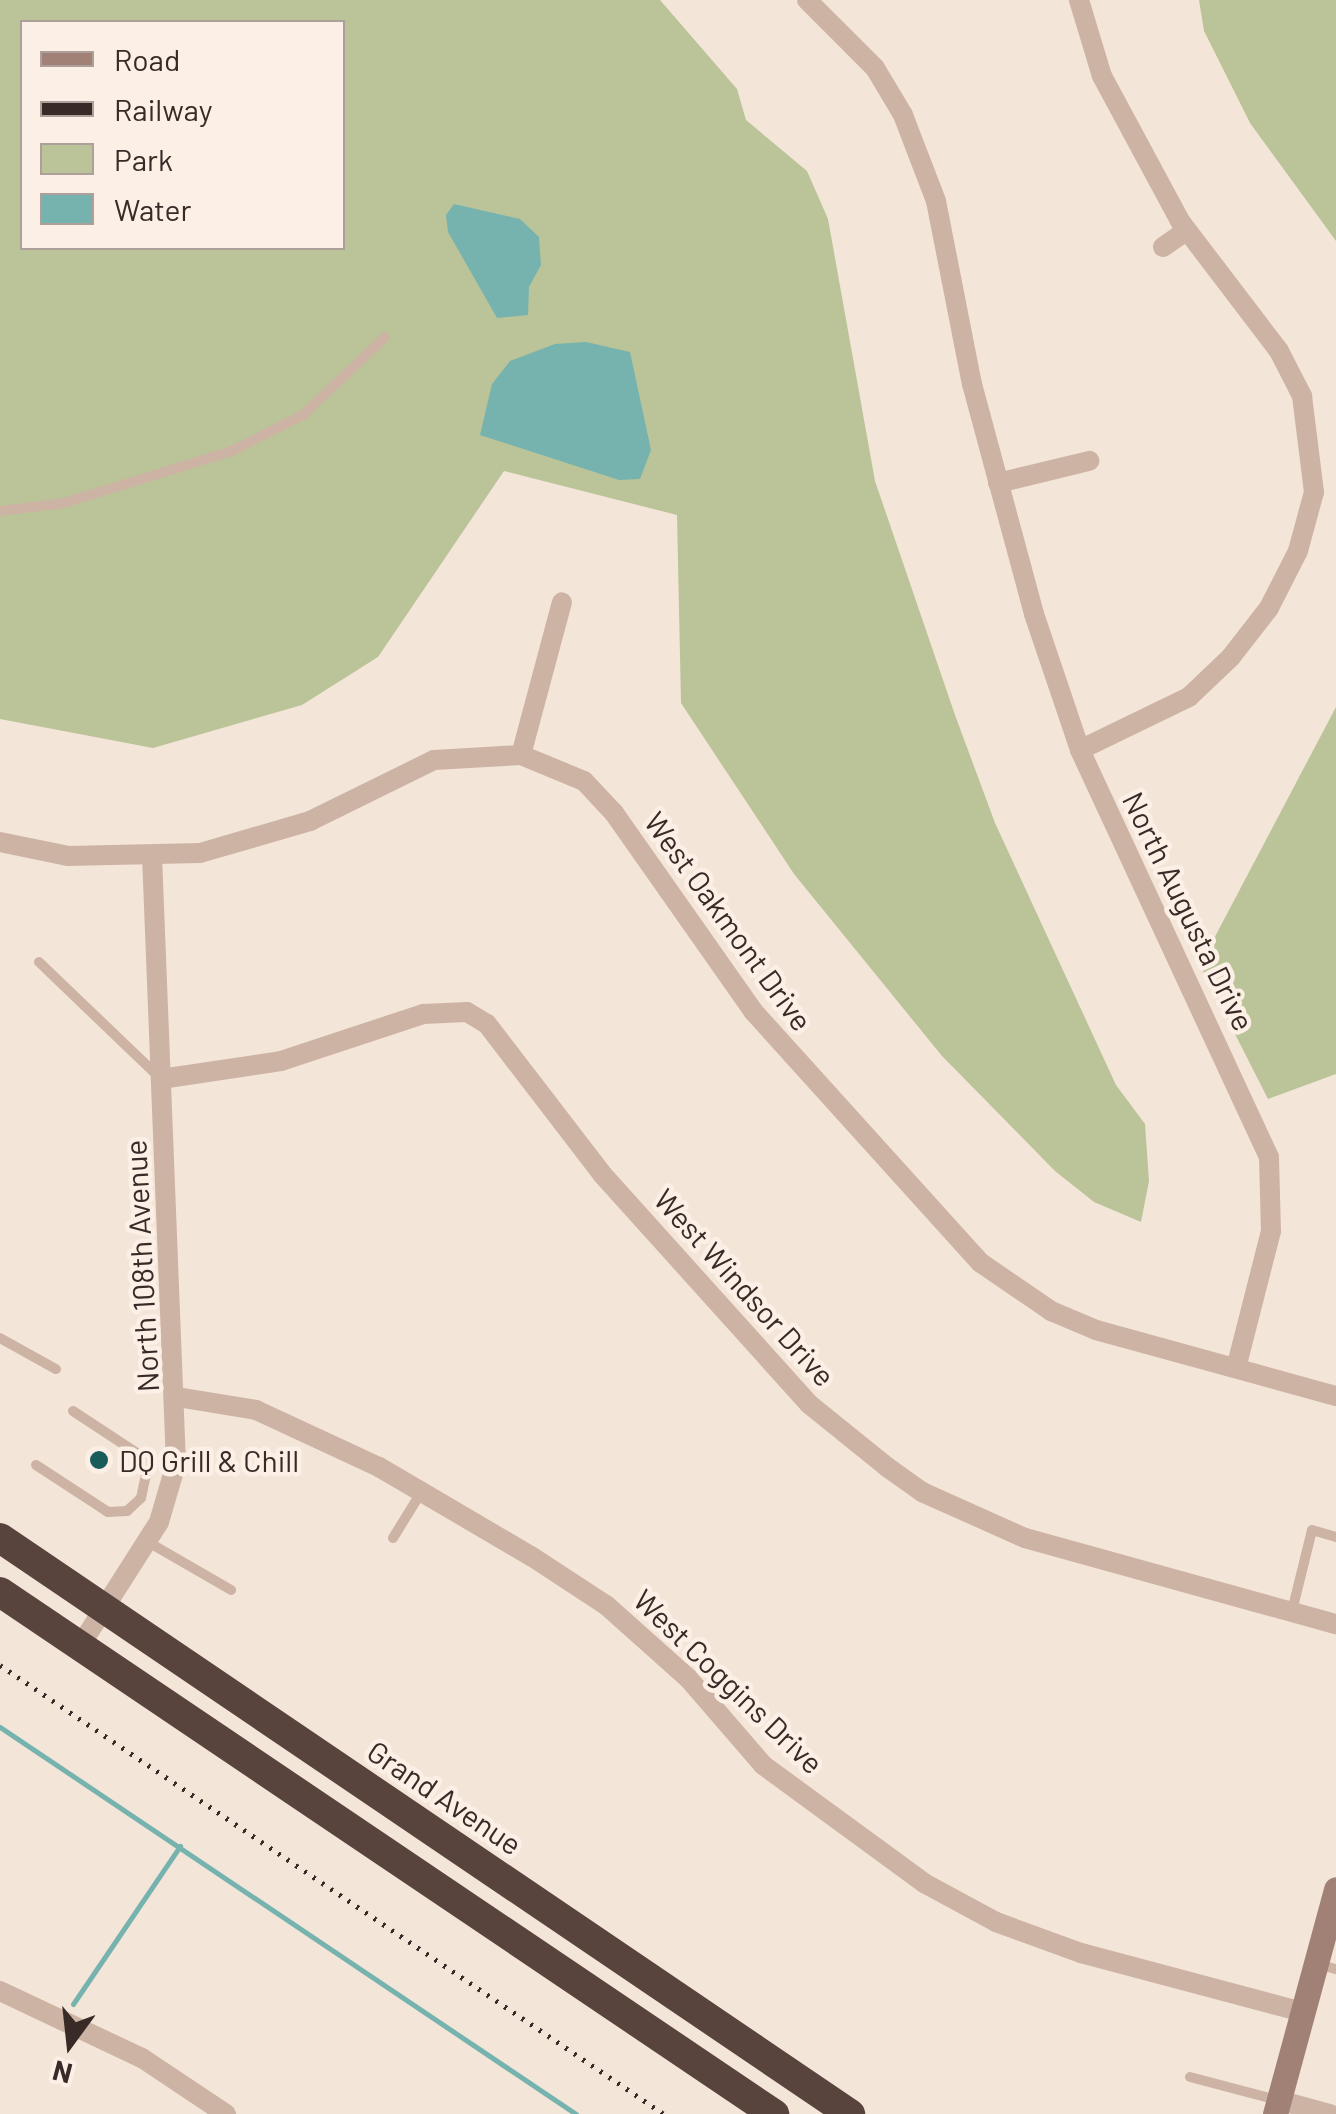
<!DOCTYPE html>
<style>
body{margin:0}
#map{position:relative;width:1336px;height:2114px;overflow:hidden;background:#f4e5d9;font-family:Barlow,sans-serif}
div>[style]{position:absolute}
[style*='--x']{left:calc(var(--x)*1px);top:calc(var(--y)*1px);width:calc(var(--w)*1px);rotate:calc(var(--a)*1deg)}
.green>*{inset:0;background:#bac498}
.water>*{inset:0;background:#76b3af}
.stream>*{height:5px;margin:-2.5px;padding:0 2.5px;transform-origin:2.5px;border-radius:2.5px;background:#76b3af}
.lane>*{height:10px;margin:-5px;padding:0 5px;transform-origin:5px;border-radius:5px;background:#cdb3a4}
.street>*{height:20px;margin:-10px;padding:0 10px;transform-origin:10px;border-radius:10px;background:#cdb3a4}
.secondary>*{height:25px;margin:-12.5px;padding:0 12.5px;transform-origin:12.5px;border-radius:12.5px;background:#a18176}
.highway>*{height:30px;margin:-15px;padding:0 15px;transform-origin:15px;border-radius:15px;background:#59433d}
.rail>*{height:5px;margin-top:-2.5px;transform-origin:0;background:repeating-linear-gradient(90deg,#382a27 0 2.5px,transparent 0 10.5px)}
.dots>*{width:28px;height:28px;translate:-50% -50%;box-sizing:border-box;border:5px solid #fbefe6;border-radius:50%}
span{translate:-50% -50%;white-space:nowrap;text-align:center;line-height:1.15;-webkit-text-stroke:9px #fbefe6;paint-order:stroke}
.street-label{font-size:30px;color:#382a27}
.poi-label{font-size:30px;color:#382a27}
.left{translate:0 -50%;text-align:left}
.legend{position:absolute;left:20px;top:20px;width:325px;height:230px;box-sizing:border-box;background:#fbefe6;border:2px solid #ada09a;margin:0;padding:12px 18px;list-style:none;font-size:30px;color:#382a27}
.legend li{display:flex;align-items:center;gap:20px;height:50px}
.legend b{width:50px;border:2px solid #ada09a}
.north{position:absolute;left:20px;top:1994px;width:100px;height:100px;-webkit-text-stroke:8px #fbefe6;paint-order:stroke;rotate:195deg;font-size:28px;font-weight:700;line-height:40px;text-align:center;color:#382a27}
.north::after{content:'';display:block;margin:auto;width:35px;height:45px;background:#382a27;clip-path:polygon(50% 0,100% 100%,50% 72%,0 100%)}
</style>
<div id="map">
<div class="green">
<i style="clip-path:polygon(evenodd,0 0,660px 0,737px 89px,746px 120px,807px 171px,828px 219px,875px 481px,955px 715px,995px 823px,1116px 1085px,1145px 1124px,1149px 1181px,1141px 1222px,1094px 1202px,1055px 1171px,942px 1056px,794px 874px,681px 703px,677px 515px,504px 471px,378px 657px,302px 705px,153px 748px,0 719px,0 0,22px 22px,342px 22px,342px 248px,22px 248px,22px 22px)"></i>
<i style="clip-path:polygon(1199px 0,1336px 0,1336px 241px,1250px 123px,1204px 31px)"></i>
<i style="clip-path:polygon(1336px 707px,1336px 1074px,1268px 1099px,1200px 965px)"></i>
</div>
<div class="water">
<i style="clip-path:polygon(454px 204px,520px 219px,539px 237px,541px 265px,529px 287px,528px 315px,497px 318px,448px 232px,446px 215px)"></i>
<i style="clip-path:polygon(586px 342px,630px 352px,651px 450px,640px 479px,619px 480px,480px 435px,492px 384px,510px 361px,555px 344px)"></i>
</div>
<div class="stream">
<i style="--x:0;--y:1727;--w:694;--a:33.9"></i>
<i style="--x:73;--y:2004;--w:191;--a:-55.9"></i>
</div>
<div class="lane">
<i style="--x:0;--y:511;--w:64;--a:-7.1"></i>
<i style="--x:64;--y:503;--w:176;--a:-17.2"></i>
<i style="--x:232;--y:451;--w:80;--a:-26.9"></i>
<i style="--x:303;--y:415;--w:113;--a:-43.6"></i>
<i style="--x:39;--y:962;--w:165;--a:43.8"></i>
<i style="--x:0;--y:1338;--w:64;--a:29"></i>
<i style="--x:36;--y:1465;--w:86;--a:33.1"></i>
<i style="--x:108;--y:1512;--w:19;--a:-3"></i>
<i style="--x:127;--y:1511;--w:19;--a:-43"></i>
<i style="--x:141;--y:1498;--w:38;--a:-78"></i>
<i style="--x:149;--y:1461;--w:91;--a:-146.7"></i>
<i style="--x:393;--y:1538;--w:55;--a:-58.3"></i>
<i style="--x:148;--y:1542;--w:96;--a:30"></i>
<i style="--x:1292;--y:1611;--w:83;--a:-76.1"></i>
<i style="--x:1312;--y:1530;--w:25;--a:16"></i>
<i style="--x:1317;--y:1964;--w:20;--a:15"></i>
<i style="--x:1190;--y:2077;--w:90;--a:14.8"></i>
</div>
<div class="street">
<i style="--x:807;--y:0;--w:96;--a:45"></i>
<i style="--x:875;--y:68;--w:55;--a:59.2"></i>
<i style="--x:903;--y:115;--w:92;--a:69"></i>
<i style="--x:936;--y:201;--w:187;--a:78.9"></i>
<i style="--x:972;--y:384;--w:238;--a:74.9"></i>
<i style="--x:1034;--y:614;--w:144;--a:71.3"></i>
<i style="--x:1080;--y:750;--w:449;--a:65.1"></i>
<i style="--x:1269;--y:1157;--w:74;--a:88.5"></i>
<i style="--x:1271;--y:1231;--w:141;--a:104.3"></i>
<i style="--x:1079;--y:0;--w:79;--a:73.2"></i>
<i style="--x:1102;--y:76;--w:165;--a:61.7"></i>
<i style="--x:1180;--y:221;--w:163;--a:52.7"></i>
<i style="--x:1279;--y:351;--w:51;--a:62.9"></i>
<i style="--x:1302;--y:396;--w:97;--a:82.9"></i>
<i style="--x:1314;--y:492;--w:61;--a:105.2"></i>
<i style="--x:1298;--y:551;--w:64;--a:117"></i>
<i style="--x:1269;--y:608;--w:62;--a:127.8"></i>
<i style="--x:1231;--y:657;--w:58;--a:136.4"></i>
<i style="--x:1189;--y:697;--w:121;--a:154.1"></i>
<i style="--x:1163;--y:247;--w:28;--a:-35"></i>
<i style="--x:998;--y:483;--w:94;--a:-13.6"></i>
<i style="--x:521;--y:755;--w:158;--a:-75"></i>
<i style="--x:0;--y:842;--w:69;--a:11.6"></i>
<i style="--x:68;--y:856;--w:132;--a:-1.3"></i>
<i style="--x:200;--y:853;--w:115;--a:-16.2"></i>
<i style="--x:310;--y:821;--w:138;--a:-26.2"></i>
<i style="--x:434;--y:760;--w:87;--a:-3.3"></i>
<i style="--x:521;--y:755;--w:68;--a:22.4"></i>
<i style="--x:584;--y:781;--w:44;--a:46.8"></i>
<i style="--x:614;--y:813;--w:242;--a:54.9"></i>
<i style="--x:753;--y:1011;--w:340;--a:47.9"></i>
<i style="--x:981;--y:1263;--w:85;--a:34.4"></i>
<i style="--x:1051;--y:1311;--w:49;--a:22.9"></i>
<i style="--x:1096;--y:1330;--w:249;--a:15.4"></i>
<i style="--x:161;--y:1079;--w:121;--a:-8.5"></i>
<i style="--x:281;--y:1061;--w:150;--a:-18.3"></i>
<i style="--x:423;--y:1014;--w:44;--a:-2.6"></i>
<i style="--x:467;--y:1012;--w:23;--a:31"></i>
<i style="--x:487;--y:1024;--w:189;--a:52.5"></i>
<i style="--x:602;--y:1174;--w:309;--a:48"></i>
<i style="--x:809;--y:1404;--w:100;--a:38.9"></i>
<i style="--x:887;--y:1467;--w:43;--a:35.5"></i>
<i style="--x:922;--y:1492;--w:113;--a:24.1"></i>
<i style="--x:1025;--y:1538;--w:323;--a:15.5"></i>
<i style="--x:177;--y:1397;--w:80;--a:9.3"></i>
<i style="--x:256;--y:1410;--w:136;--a:24.9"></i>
<i style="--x:379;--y:1467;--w:176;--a:30.4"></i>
<i style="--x:531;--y:1556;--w:90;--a:33.2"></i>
<i style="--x:606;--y:1605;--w:110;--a:41.7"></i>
<i style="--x:688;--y:1678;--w:115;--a:49.2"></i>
<i style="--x:763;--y:1765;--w:200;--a:36.2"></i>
<i style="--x:924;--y:1883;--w:82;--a:28.4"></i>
<i style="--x:996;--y:1922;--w:90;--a:20"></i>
<i style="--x:1081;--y:1953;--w:230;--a:14.9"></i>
<i style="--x:80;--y:1646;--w:147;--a:-57.5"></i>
<i style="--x:159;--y:1522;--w:60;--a:-73.7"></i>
<i style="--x:176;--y:1464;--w:608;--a:-92.26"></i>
<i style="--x:0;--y:1991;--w:157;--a:25.3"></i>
<i style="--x:142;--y:2058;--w:101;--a:33.7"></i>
<i style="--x:1278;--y:2100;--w:54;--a:15.1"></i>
</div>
<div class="secondary">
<i style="--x:1275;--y:2114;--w:233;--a:-74.8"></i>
</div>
<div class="highway">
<i style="--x:0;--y:1538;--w:1027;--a:34.12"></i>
<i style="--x:0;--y:1592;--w:934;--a:34"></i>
</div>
<div class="rail">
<i style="--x:0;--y:1665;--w:802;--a:34.07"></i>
</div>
<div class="dots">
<i style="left:99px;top:1460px;background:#185d5a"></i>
</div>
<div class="street-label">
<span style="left:1189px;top:911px;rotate:64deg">North Augusta Drive</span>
<span style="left:729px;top:921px;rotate:54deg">West Oakmont Drive</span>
<span style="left:141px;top:1266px;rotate:-93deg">North 108th Avenue</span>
<span style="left:745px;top:1287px;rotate:48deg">West Windsor Drive</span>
<span style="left:729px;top:1681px;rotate:44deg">West Coggins Drive</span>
<span style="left:445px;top:1797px;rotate:34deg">Grand Avenue</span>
</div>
<div class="poi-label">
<span class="left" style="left:119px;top:1460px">DQ Grill &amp; Chill</span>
</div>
<ul class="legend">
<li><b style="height:12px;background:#a18176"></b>Road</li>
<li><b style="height:12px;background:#382a27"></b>Railway</li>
<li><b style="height:28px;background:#bac498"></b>Park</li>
<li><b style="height:28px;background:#76b3af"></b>Water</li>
</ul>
<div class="north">N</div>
</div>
